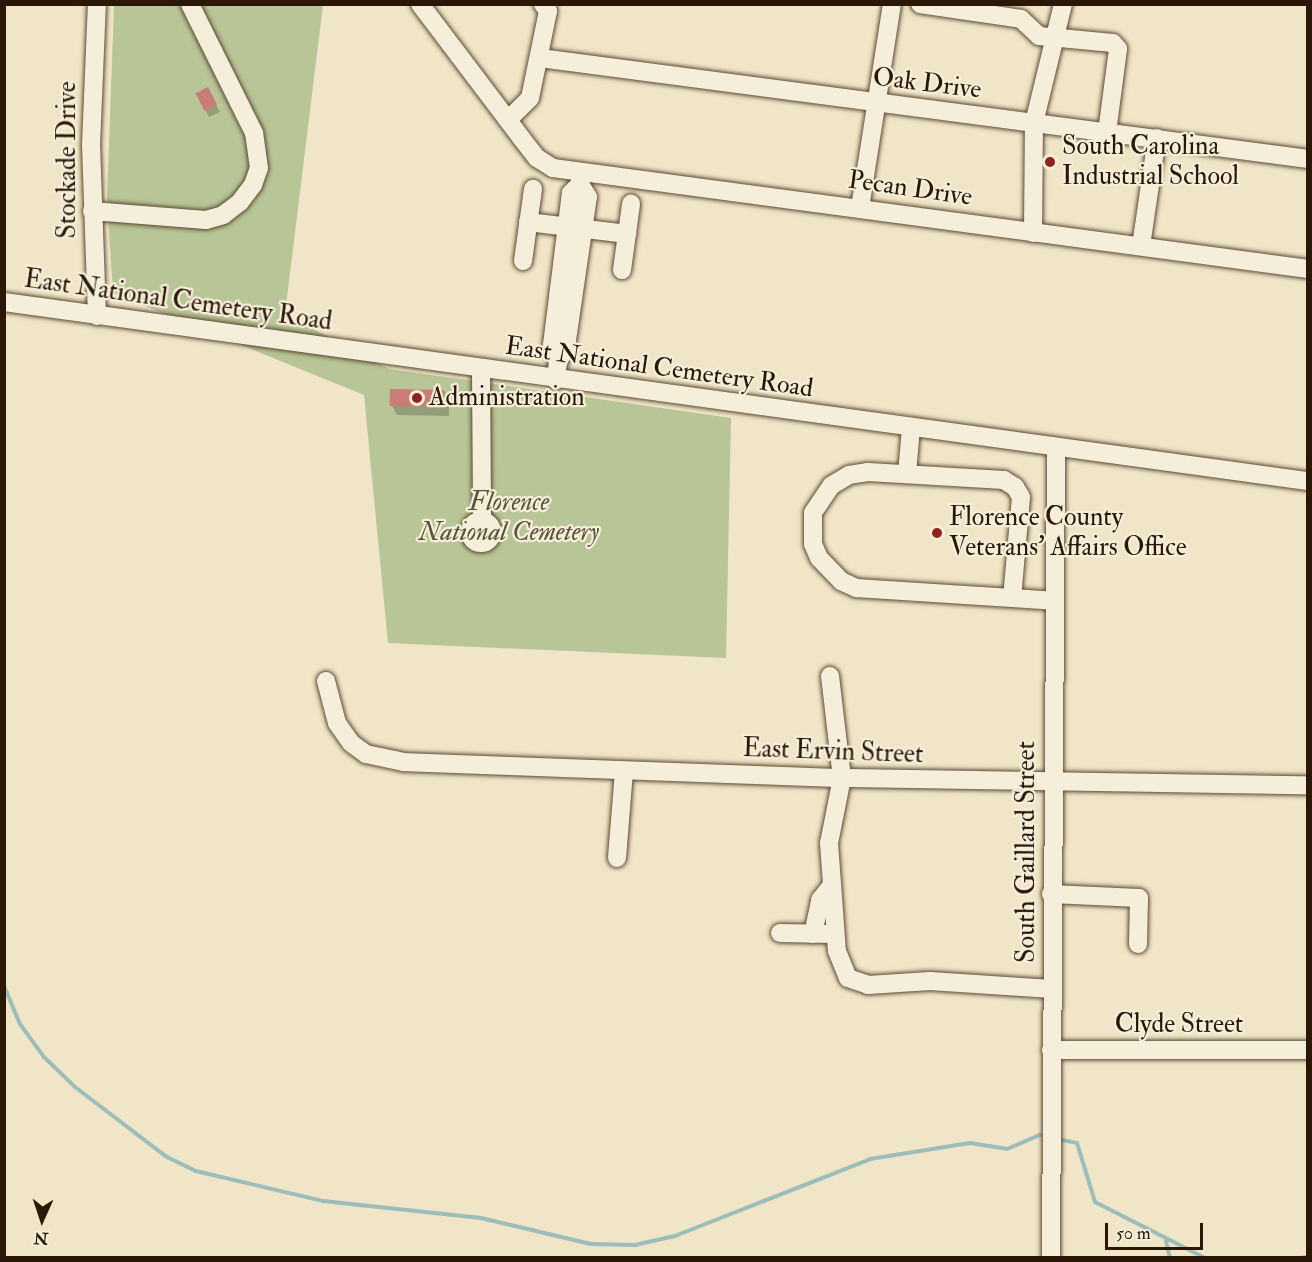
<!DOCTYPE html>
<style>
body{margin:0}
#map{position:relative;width:1312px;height:1262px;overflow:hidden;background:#f0e5c6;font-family:"IM FELL Double Pica",serif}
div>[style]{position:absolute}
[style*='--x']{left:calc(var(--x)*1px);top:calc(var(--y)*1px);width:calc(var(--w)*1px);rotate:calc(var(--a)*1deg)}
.green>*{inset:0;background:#b8c596}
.shadow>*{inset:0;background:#0003}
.stream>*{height:4px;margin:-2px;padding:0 2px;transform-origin:2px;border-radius:2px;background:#9bbebb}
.building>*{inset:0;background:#c97d76;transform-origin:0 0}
.roads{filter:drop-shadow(0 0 2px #5c4a35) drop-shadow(0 0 2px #5c4a35)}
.minor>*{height:18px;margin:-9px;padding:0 9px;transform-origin:9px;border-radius:9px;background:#f5eeda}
.minor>.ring{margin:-9px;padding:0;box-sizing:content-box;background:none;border:18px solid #f5eeda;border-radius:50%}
.dots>*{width:16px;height:16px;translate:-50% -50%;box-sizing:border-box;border:3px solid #f5eeda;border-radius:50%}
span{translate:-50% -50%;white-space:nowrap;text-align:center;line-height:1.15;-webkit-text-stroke:4.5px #f5eeda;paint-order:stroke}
.street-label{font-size:26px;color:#2a1705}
.poi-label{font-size:26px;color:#2a1705}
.left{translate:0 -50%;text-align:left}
.park-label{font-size:26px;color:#5c5438;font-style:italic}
.frame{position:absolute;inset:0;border:6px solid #2a1705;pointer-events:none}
.north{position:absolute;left:12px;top:1190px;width:60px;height:60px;-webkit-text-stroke:4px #f5eeda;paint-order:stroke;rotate:183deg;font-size:16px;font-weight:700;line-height:24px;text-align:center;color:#2a1705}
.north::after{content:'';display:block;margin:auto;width:21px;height:27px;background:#2a1705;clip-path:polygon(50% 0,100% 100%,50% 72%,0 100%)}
.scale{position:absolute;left:1105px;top:1223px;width:98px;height:27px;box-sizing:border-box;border:3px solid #2a1705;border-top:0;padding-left:8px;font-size:18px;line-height:21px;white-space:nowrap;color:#2a1705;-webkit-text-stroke:4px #f5eeda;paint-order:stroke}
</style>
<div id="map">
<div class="green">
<i style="clip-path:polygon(114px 5px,323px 5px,285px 314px,389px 369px,731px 418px,726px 658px,388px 643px,364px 395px,113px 293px,107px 199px)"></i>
</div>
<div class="shadow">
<i style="clip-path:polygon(207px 89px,220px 112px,209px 117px,206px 111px)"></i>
<i style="clip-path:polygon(444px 391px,449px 401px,449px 416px,397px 415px,392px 406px)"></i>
</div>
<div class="stream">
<i style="--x:4;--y:986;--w:41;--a:67.2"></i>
<i style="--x:20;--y:1024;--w:41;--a:54"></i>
<i style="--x:44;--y:1057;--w:43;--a:44.1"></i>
<i style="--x:75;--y:1087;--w:116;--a:37.3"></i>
<i style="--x:167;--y:1157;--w:32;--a:26"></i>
<i style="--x:196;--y:1171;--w:130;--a:13.3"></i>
<i style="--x:323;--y:1201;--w:159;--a:6.1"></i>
<i style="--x:481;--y:1218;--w:113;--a:13.3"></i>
<i style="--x:591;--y:1244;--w:44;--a:1.3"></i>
<i style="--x:635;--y:1245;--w:41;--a:-12.7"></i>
<i style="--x:675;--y:1236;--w:210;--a:-21.5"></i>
<i style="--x:870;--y:1159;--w:101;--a:-9.1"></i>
<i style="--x:970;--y:1143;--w:37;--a:9"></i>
<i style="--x:1007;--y:1149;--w:36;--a:-23"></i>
<i style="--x:1062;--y:1140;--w:15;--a:11"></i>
<i style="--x:1077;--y:1143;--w:62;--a:73"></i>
<i style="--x:1095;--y:1202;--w:123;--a:27"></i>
<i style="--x:1166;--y:1241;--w:17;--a:77"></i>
<i style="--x:1299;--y:1258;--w:9;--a:-6"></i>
</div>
<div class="building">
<i style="left:208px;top:87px;width:20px;height:14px;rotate:63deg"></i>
<i style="left:390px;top:389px;width:54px;height:17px;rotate:1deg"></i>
</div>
<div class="roads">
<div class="minor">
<i style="--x:420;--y:4;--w:169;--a:52.9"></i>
<i style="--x:522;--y:139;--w:24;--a:52"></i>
<i style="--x:537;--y:158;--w:19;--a:32"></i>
<i style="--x:553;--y:168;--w:762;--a:7.62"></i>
<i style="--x:920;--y:4;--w:102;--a:8.4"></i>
<i style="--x:1021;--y:19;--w:25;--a:43"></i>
<i style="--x:1039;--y:36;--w:74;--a:5.4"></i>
<i style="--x:1113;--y:43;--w:8;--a:50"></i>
<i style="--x:1118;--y:49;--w:84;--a:97.5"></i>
<i style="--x:540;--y:58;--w:775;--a:7.49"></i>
<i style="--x:508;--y:120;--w:31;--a:-45"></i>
<i style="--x:530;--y:98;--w:89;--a:-78.3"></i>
<i style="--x:548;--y:11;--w:9;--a:-126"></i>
<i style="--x:860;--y:208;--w:206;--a:-81.1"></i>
<i style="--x:92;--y:211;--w:114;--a:4.5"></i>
<i style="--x:206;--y:220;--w:18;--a:-16"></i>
<i style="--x:223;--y:215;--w:21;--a:-37"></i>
<i style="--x:240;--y:202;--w:21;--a:-53"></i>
<i style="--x:253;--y:185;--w:18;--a:-71"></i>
<i style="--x:259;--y:168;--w:35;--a:-98"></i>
<i style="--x:254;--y:133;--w:144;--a:-116.4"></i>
<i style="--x:528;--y:222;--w:100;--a:6.9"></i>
<i style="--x:1033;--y:233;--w:110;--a:-89.5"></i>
<i style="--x:1034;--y:123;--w:122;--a:-76.3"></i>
<i style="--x:1141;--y:246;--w:109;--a:-81.6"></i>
<i style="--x:523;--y:261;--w:73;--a:-82.1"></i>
<i style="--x:622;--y:270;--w:67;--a:-82.2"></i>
<i style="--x:4;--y:302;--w:1316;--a:7.82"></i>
<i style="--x:97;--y:316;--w:171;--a:-92"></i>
<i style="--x:91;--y:145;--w:141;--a:-87.6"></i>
<i style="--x:558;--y:362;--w:17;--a:-62"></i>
<i style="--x:566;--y:347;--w:152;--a:-81.7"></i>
<i style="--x:588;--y:197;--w:15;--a:-122"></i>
<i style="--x:580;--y:184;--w:12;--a:-81"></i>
<i style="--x:481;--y:369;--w:151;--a:89.6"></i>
<i style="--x:556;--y:380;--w:18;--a:-84"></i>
<i style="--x:558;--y:362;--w:18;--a:-109"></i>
<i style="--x:552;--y:345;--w:153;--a:-82.9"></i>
<i style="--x:571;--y:193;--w:13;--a:-45"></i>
<i style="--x:907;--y:474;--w:47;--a:-85.1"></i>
<i class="ring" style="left:470px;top:521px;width:4px;height:4px"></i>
<i style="--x:1012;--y:598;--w:101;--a:-84.9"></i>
<i style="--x:1021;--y:497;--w:12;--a:-121"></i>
<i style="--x:1015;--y:487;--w:13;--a:-148"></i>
<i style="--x:1004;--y:480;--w:136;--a:-176.6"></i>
<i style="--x:868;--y:472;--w:19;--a:171"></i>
<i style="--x:849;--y:475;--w:21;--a:149"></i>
<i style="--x:831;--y:486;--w:32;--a:124"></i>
<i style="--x:813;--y:513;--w:31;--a:90"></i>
<i style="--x:813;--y:544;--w:15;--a:67"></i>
<i style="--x:819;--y:558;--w:32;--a:46"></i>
<i style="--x:841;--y:581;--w:17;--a:25"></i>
<i style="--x:856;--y:588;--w:199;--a:3.7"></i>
<i style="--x:830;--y:676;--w:103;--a:83.3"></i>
<i style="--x:842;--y:778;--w:66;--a:101.3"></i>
<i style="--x:829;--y:843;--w:108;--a:85.8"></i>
<i style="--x:837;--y:951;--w:29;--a:68"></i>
<i style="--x:848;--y:978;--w:21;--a:19"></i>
<i style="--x:868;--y:985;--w:62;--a:-3.7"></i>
<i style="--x:930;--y:981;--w:122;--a:3.8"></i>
<i style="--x:326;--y:681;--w:43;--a:75.3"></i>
<i style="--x:337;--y:723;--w:24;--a:55"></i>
<i style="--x:351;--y:743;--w:19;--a:36"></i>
<i style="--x:366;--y:754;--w:38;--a:12"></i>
<i style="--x:403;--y:762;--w:439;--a:2.1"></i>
<i style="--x:842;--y:778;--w:466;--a:0.9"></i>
<i style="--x:617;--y:858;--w:87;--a:-85.4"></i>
<i style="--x:1051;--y:894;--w:88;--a:2.6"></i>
<i style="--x:1139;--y:898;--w:46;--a:91.2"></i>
<i style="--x:780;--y:933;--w:55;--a:1"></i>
<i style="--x:813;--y:934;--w:35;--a:-78"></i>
<i style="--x:820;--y:900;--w:19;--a:-51"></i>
<i style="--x:1051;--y:1050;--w:257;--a:0"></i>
<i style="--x:1051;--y:1258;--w:811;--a:-89.65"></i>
</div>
</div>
<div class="dots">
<i style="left:1050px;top:162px;background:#8f2418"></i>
<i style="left:417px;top:398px;background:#8f2418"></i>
<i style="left:937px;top:533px;background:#8f2418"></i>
</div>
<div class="street-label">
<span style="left:927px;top:84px;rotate:7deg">Oak Drive</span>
<span style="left:68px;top:160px;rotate:-90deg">Stockade Drive</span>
<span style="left:910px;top:189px;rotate:8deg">Pecan Drive</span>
<span style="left:178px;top:301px;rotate:8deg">East National Cemetery Road</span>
<span style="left:659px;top:368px;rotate:8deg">East National Cemetery Road</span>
<span style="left:833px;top:752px;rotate:2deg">East Ervin Street</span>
<span style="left:1027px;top:852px;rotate:-90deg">South Gaillard Street</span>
<span style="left:1179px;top:1025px">Clyde Street</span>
</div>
<div class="poi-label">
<span class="left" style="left:1062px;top:162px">South Carolina<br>Industrial School</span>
<span class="left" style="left:429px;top:398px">Administration</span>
<span class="left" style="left:949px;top:533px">Florence County<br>Veterans' Affairs Office</span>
</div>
<div class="park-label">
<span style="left:509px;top:518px">Florence<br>National Cemetery</span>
</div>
<div class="frame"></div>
<div class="north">N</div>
<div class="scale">50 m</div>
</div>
